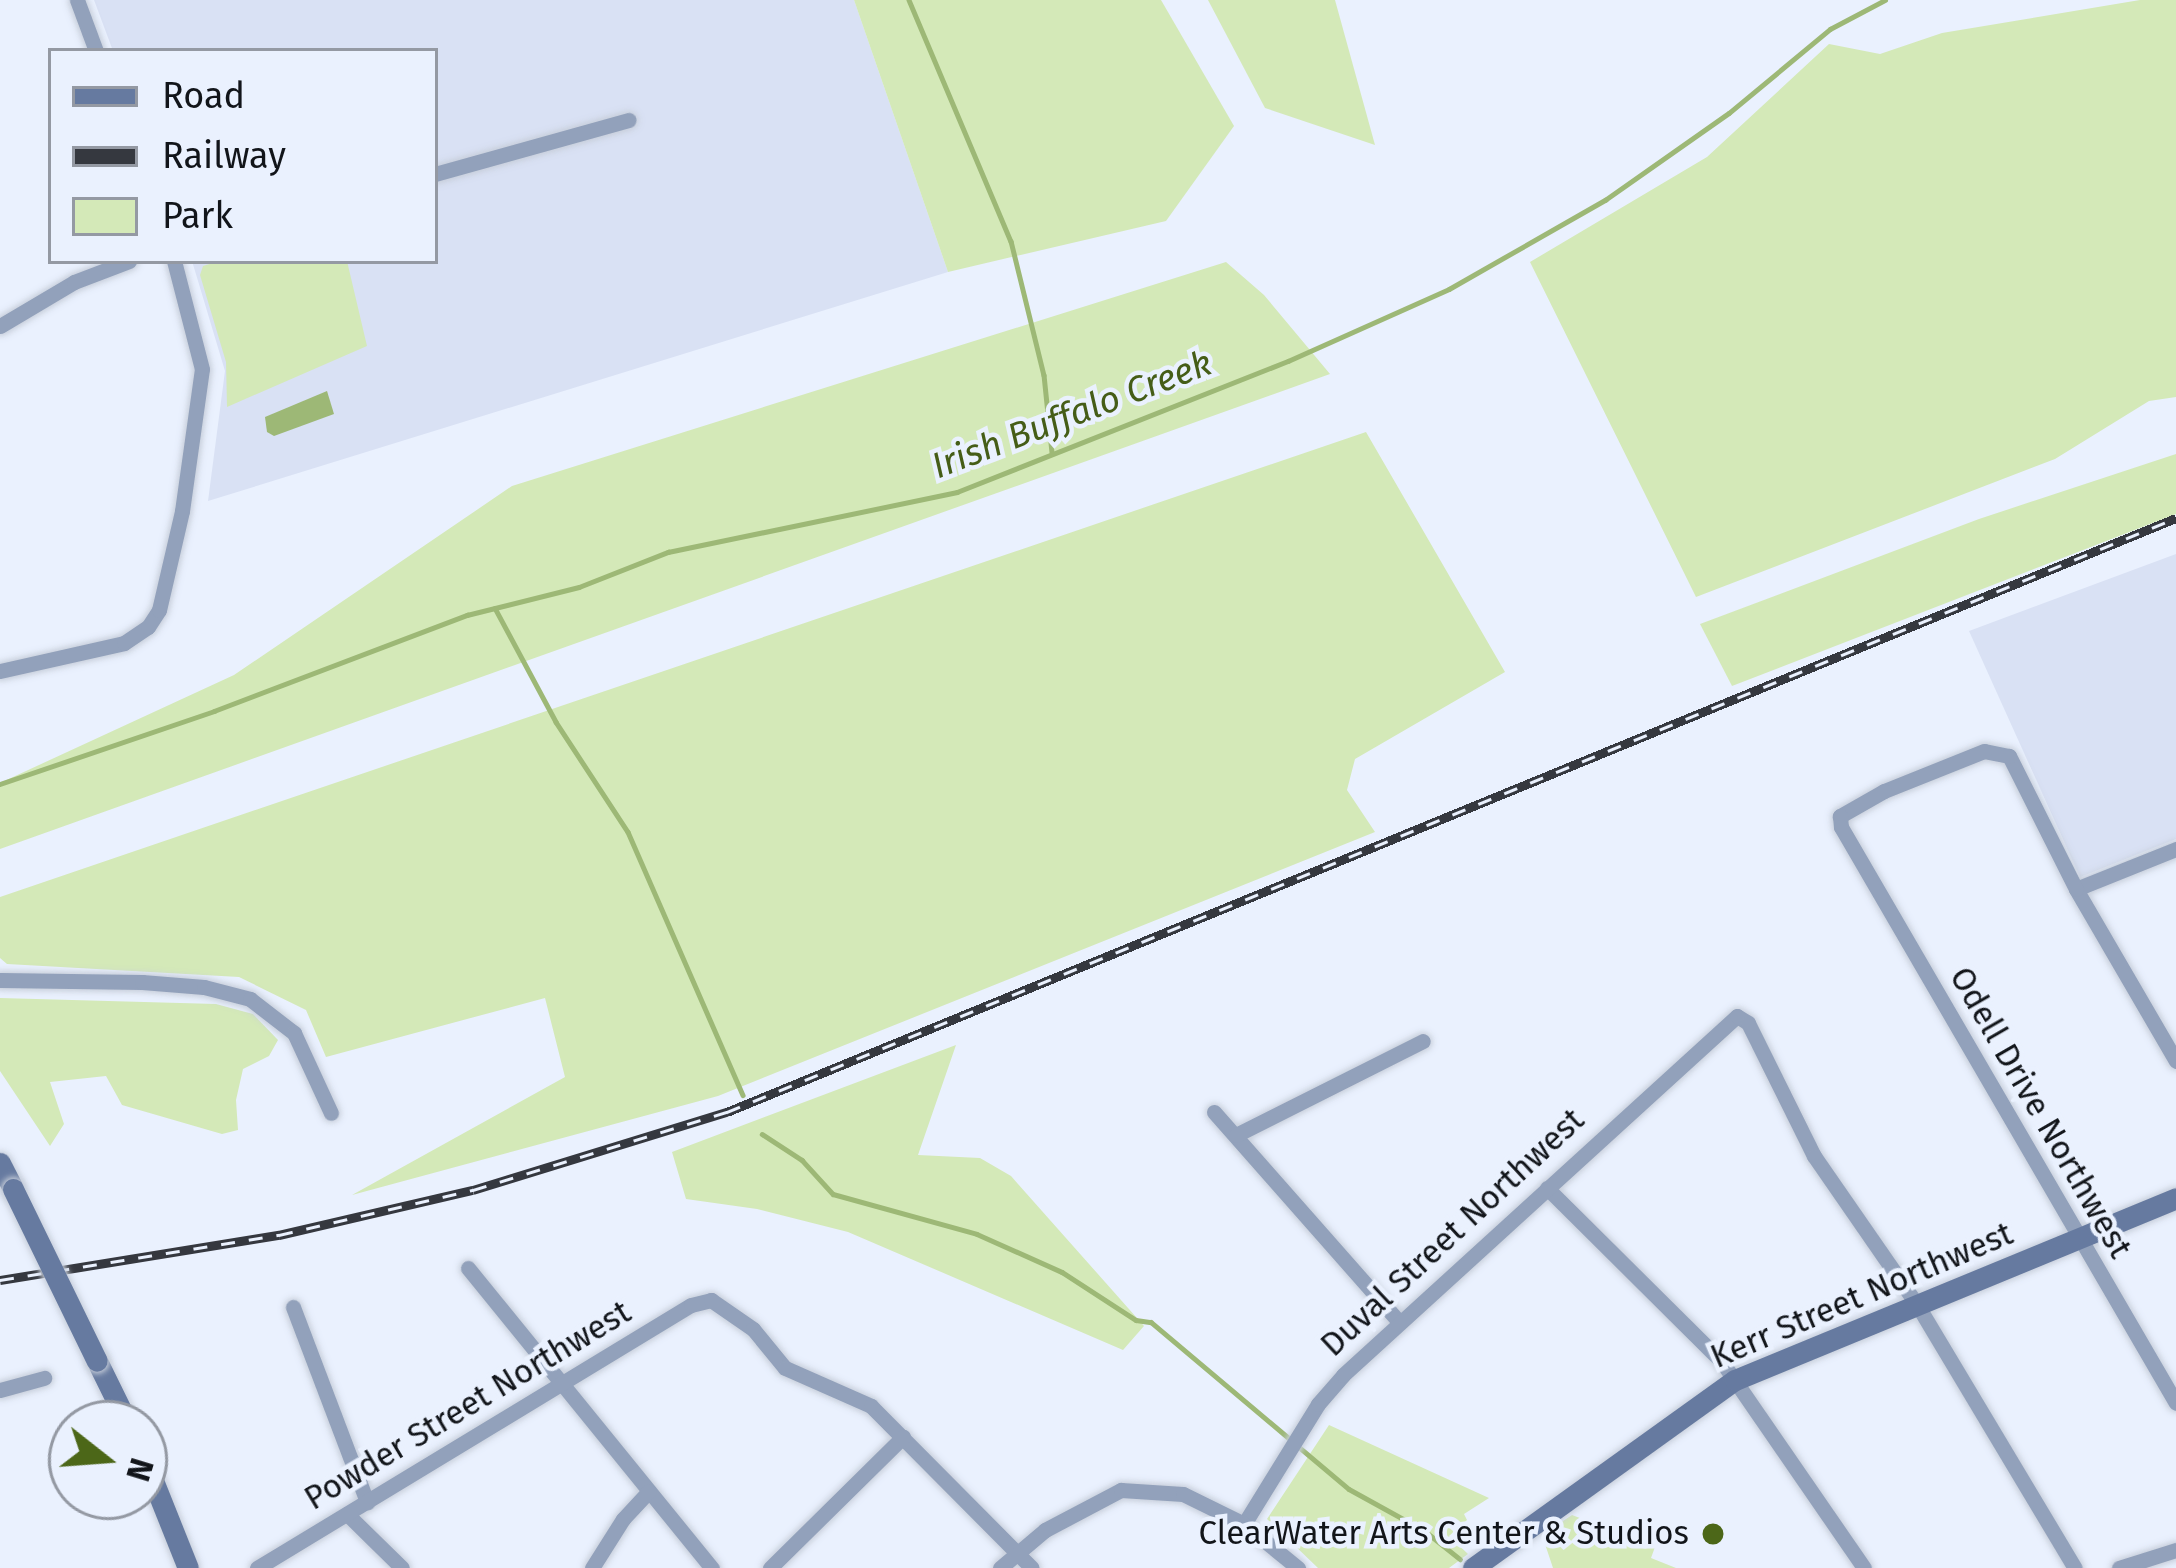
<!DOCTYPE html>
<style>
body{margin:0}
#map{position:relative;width:2176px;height:1568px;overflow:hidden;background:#eaf1fe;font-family:"Fira Sans",sans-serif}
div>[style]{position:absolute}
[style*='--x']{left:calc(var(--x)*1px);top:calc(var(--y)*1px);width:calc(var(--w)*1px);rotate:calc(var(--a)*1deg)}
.built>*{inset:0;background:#d9e1f4}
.green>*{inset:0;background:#d4e9b8}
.water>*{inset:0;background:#9db876}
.stream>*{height:4.5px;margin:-2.25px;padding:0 2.25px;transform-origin:2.25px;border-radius:2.25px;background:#9db876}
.roads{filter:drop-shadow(0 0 3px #c7ceda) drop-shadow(0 0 3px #c7ceda)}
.street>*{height:15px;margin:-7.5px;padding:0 7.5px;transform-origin:7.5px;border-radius:7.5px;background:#92a1bb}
.secondary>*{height:21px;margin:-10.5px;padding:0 10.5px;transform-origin:10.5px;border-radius:10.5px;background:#667aa0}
.rail>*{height:9px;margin-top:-4.5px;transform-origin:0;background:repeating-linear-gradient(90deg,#eaf1fe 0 14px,#35383f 0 28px);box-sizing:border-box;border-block:3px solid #35383f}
.bridges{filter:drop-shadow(0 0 3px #c7ceda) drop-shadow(0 0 3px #c7ceda)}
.secondary-bridge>*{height:21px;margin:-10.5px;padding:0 10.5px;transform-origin:10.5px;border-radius:10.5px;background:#667aa0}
.dots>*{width:33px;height:33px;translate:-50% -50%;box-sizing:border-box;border:6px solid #eaf1fe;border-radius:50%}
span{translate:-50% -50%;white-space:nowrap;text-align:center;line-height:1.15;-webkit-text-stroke:9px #eaf1fe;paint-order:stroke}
.street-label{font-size:33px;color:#12151a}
.poi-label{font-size:33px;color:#12151a}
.right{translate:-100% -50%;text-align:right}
.water-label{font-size:36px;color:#455d17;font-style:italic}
.legend{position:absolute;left:48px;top:48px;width:390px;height:216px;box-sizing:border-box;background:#eaf1fe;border:3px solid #9499a3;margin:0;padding:15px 21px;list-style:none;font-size:36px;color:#12151a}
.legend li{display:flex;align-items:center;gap:24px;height:60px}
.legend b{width:60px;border:3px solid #9499a3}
.north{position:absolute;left:48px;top:1400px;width:120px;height:120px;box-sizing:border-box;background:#eaf1fe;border:3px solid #9499a3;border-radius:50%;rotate:107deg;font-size:33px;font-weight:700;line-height:48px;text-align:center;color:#12151a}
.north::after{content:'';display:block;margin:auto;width:42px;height:54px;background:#4c6718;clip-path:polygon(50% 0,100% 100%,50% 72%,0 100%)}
</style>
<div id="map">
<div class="built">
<i style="clip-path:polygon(94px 0,854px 0,948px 272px,208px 501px,225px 371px,192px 261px,435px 261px,435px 51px,113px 51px)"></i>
<i style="clip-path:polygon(2176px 554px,2176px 839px,2080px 877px,1969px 631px)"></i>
</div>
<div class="green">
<i style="clip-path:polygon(854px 0,1161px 0,1234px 126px,1166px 221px,948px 272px)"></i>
<i style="clip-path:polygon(1208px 0,1335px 0,1375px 145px,1265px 108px)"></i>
<i style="clip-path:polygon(2140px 0,2176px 0,2176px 397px,2149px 401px,2055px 459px,1696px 597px,1530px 262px,1707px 157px,1829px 44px,1880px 54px,1942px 33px)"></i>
<i style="clip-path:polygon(219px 261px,347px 261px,367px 346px,227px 407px,226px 362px,200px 275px,203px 266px)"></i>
<i style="clip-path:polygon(1226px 262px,1264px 295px,1330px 374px,0 849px,0 783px,234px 675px,512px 486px)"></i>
<i style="clip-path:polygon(1366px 432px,1505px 672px,1355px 759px,1347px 790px,1375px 832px,718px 1096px,352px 1195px,565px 1077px,545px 998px,326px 1057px,306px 1010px,239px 977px,7px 964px,0 958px,0 897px)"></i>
<i style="clip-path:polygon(2176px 454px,2176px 514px,1732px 686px,1700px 624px,1979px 519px)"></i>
<i style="clip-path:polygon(0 998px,216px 1004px,253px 1014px,278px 1040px,269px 1056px,243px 1069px,236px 1100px,238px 1130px,222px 1134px,122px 1105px,106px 1076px,50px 1082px,64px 1124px,50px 1146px,0 1071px)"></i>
<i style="clip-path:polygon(956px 1045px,918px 1155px,980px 1158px,1011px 1176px,1144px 1326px,1123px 1350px,848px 1232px,757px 1209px,686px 1199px,672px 1152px)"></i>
<i style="clip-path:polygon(1329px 1425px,1489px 1498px,1464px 1514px,1467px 1520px,1449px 1536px,1468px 1554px,1449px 1568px,1318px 1568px,1267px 1519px)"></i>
<i style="clip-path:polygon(1572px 1515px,1655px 1547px,1651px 1558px,1676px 1568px,1553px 1568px,1542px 1535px)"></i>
</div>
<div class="water">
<i style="clip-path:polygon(327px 391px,334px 414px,274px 436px,267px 432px,265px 417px)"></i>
</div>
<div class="stream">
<i style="--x:909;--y:0;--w:262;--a:67.1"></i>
<i style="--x:1011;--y:241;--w:138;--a:76.2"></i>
<i style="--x:1044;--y:375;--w:78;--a:84.1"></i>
<i style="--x:495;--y:608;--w:129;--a:61.8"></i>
<i style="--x:556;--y:722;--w:131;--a:56.8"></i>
<i style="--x:628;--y:832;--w:287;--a:66.4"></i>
<i style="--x:0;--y:784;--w:226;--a:-18.8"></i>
<i style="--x:214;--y:711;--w:271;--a:-20.8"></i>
<i style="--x:467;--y:615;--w:115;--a:-14"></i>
<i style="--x:579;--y:587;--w:96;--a:-21.5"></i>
<i style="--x:668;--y:552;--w:295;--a:-11.7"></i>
<i style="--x:957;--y:492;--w:356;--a:-21.6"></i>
<i style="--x:1288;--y:361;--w:176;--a:-24.1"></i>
<i style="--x:1449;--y:289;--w:180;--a:-29.7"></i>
<i style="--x:1605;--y:200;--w:151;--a:-35.1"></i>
<i style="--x:1729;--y:113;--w:131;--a:-39.7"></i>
<i style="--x:1830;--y:29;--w:62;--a:-27.8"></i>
<i style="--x:762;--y:1134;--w:48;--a:33"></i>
<i style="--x:802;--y:1160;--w:46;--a:47.6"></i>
<i style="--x:833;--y:1194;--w:149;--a:15.5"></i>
<i style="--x:977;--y:1234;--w:93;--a:24.1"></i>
<i style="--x:1062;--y:1272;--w:88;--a:33"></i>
<i style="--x:1136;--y:1320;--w:15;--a:8"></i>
<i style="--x:1151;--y:1322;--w:182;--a:40.1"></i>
<i style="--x:1299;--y:1447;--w:65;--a:40"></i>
<i style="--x:1349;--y:1489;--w:87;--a:28.9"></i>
<i style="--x:1425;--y:1531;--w:45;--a:38.7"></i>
</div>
<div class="roads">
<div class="street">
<i style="--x:77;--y:0;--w:54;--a:69.6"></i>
<i style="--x:435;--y:174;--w:201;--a:-15.6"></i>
<i style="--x:0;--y:326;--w:86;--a:-30.7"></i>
<i style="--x:74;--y:282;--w:59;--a:-20.9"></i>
<i style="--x:0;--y:671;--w:127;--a:-12.7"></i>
<i style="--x:124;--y:643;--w:29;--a:-34"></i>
<i style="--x:148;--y:627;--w:20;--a:-57"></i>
<i style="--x:159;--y:610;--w:102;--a:-76.9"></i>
<i style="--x:182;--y:511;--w:143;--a:-82"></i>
<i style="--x:202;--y:369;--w:112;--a:-104.5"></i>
<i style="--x:2076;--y:889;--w:108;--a:-21.8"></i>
<i style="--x:0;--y:980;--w:142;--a:0.8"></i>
<i style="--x:142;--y:982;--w:62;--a:4.6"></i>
<i style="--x:204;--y:987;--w:48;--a:14.6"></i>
<i style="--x:250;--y:999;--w:56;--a:37.7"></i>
<i style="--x:294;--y:1033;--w:88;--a:65.2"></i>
<i style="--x:2176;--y:1061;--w:199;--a:-120.2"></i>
<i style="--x:2076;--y:889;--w:149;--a:-116.7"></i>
<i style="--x:2009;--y:756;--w:25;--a:-169"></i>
<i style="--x:1984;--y:751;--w:108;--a:158.2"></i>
<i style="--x:1884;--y:791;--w:51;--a:150.4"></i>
<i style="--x:1840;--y:816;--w:11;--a:85"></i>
<i style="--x:1841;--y:827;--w:666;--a:59.82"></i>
<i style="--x:1214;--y:1112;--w:280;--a:48.6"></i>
<i style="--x:1236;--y:1135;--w:209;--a:-26.7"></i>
<i style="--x:1547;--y:1188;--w:247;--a:44.8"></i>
<i style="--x:1722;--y:1362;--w:250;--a:55.4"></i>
<i style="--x:468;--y:1268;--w:387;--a:50.9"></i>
<i style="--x:293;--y:1307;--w:209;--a:69.2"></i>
<i style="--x:0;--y:1390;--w:46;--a:-15.3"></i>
<i style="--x:347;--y:1514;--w:77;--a:44.5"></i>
<i style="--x:1244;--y:1524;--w:141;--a:-58.3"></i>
<i style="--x:1318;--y:1404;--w:38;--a:-49"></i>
<i style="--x:1343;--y:1375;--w:533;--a:-42.34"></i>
<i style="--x:1737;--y:1016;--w:13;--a:32"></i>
<i style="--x:1748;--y:1023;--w:148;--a:63.6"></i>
<i style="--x:1814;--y:1156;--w:183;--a:55.3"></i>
<i style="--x:1918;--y:1306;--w:305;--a:59.1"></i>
<i style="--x:257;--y:1568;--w:507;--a:-31.22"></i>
<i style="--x:691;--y:1305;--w:21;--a:-14"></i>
<i style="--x:711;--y:1300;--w:51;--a:34.6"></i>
<i style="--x:753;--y:1329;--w:50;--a:50.6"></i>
<i style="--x:785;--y:1368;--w:94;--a:23.8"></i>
<i style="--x:871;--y:1406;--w:228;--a:45.2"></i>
<i style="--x:592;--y:1568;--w:58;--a:-57.7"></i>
<i style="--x:623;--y:1519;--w:38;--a:-47"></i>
<i style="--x:770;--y:1568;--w:187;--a:-44.6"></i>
<i style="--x:1000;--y:1568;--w:59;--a:-40.2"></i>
<i style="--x:1045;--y:1530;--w:86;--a:-27.8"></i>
<i style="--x:1121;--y:1490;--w:62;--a:3.7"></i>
<i style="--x:1183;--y:1494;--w:68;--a:26.2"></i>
<i style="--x:1244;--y:1524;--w:70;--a:39.2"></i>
<i style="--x:2119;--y:1568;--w:60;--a:-17.5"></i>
</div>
<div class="secondary">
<i style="--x:0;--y:1163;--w:29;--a:63"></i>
<i style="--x:97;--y:1361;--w:70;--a:63.8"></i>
<i style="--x:144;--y:1458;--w:118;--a:68.2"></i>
<i style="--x:1473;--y:1568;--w:322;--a:-35.7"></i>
<i style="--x:1735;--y:1380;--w:477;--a:-22.4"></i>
</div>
</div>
<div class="rail">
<i style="--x:0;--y:1280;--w:283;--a:-9.2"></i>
<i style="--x:279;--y:1235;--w:199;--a:-13.1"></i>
<i style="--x:473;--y:1190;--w:266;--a:-17.1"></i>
<i style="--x:727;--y:1112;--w:1566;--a:-22.29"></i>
</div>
<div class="bridges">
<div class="secondary-bridge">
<i style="--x:13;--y:1189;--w:191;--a:64"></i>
</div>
</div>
<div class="dots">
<i style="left:1713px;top:1534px;background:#4c6718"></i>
</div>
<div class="street-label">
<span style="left:2040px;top:1113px;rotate:60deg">Odell Drive Northwest</span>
<span style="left:1453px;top:1233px;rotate:-43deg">Duval Street Northwest</span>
<span style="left:1862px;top:1296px;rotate:-23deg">Kerr Street Northwest</span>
<span style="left:468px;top:1406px;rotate:-31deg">Powder Street Northwest</span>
</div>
<div class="poi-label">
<span class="right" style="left:1689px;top:1534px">ClearWater Arts Center &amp; Studios</span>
</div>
<div class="water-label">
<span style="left:1072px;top:415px;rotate:-21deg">Irish Buffalo Creek</span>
</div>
<ul class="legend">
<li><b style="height:15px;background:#667aa0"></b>Road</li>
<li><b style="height:15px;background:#35383f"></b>Railway</li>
<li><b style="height:33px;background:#d4e9b8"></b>Park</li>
</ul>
<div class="north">N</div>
</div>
